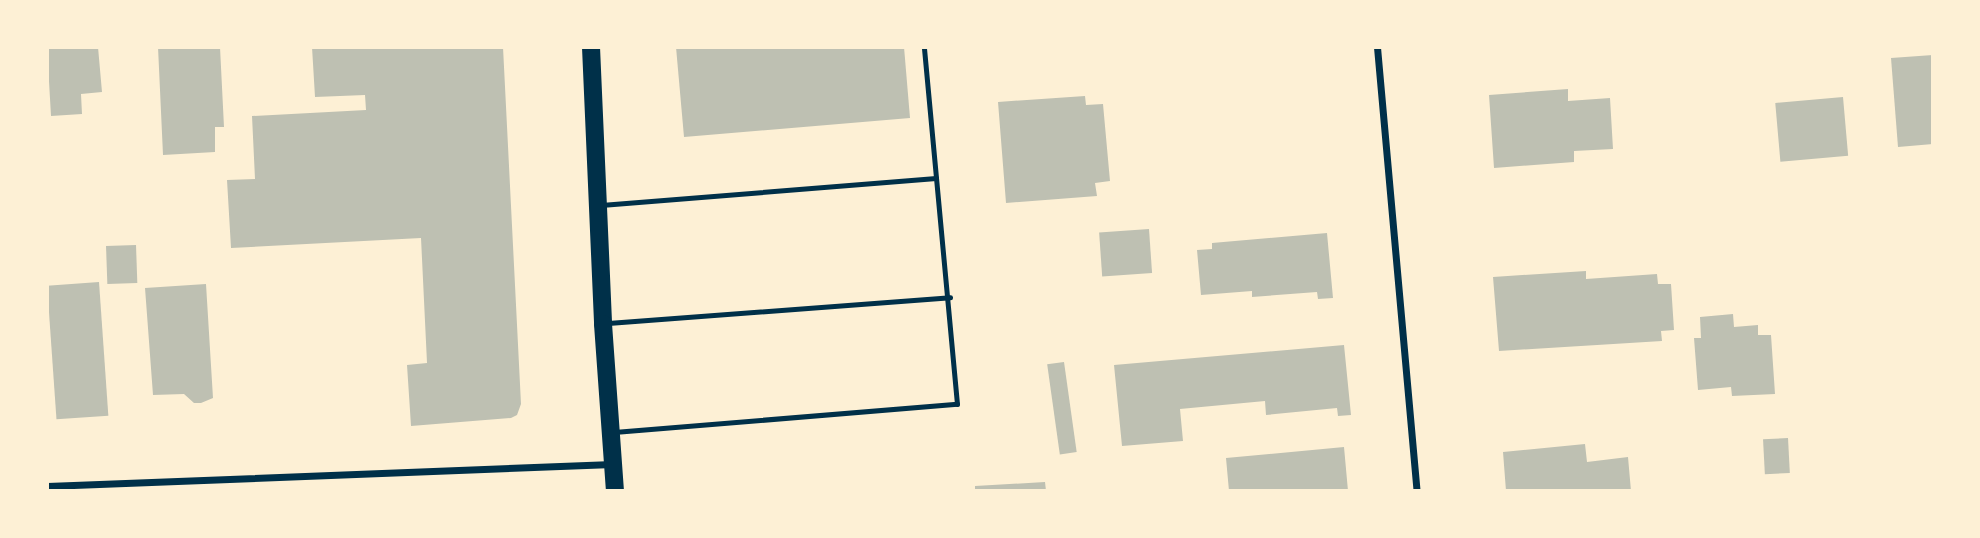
<!DOCTYPE html>
<style>
body{margin:0}
#map{position:relative;width:1980px;height:538px;overflow:hidden;background:#fdf0d5;font-family:Mulish,sans-serif}
div>[style]{position:absolute}
[style*='--x']{left:calc(var(--x)*1px);top:calc(var(--y)*1px);width:calc(var(--w)*1px);rotate:calc(var(--a)*1deg)}
.building>*{inset:0;background:#bec0b2;transform-origin:0 0}
.service>*{height:5px;margin:-2.5px;padding:0 2.5px;transform-origin:2.5px;border-radius:2.5px;background:#003049}
.minor>*{height:7px;margin:-3.5px;padding:0 3.5px;transform-origin:3.5px;border-radius:3.5px;background:#003049}
.primary>*{height:18px;margin:-9px;padding:0 9px;transform-origin:9px;border-radius:9px;background:#003049}
span{translate:-50% -50%;white-space:nowrap;text-align:center;line-height:1.15;-webkit-text-stroke:7px #fdf0d5;paint-order:stroke}
.frame{position:absolute;inset:0;border:49px solid #fdf0d5;pointer-events:none}
</style>
<div id="map">
<div class="building">
<i style="clip-path:polygon(47px 47px,98px 47px,102px 92px,81px 94px,82px 114px,51px 116px)"></i>
<i style="clip-path:polygon(158px 47px,220px 47px,224px 127px,215px 127px,215px 152px,163px 155px)"></i>
<i style="clip-path:polygon(312px 47px,503px 47px,521px 404px,517px 415px,511px 418px,411px 426px,407px 365px,427px 363px,421px 238px,231px 248px,227px 180px,255px 179px,252px 116px,366px 110px,365px 95px,315px 97px)"></i>
<i style="clip-path:polygon(676px 47px,904px 47px,910px 118px,684px 137px)"></i>
<i style="clip-path:polygon(1933px 55px,1933px 144px,1898px 147px,1891px 58px)"></i>
<i style="clip-path:polygon(1568px 89px,1568px 101px,1610px 98px,1613px 149px,1574px 151px,1574px 162px,1494px 168px,1489px 95px)"></i>
<i style="clip-path:polygon(1085px 96px,1086px 105px,1103px 104px,1110px 181px,1095px 183px,1097px 196px,1006px 203px,998px 102px)"></i>
<i style="left:1843px;top:97px;width:59px;height:68px;rotate:85deg"></i>
<i style="left:1149px;top:229px;width:44px;height:50px;rotate:86deg"></i>
<i style="clip-path:polygon(1327px 233px,1333px 298px,1318px 299px,1317px 292px,1252px 297px,1252px 291px,1201px 295px,1197px 250px,1212px 249px,1212px 243px)"></i>
<i style="left:136px;top:245px;width:38px;height:30px;rotate:88deg"></i>
<i style="clip-path:polygon(1586px 271px,1586px 279px,1657px 274px,1658px 284px,1671px 284px,1674px 330px,1661px 331px,1662px 341px,1499px 351px,1493px 277px)"></i>
<i style="left:99px;top:282px;width:134px;height:52px;rotate:86deg"></i>
<i style="clip-path:polygon(206px 284px,213px 398px,201px 403px,194px 403px,184px 394px,153px 395px,145px 288px)"></i>
<i style="clip-path:polygon(1733px 314px,1734px 327px,1758px 325px,1758px 335px,1771px 335px,1775px 394px,1732px 396px,1731px 387px,1698px 390px,1694px 338px,1701px 338px,1700px 317px)"></i>
<i style="clip-path:polygon(1344px 345px,1351px 415px,1338px 416px,1337px 408px,1266px 415px,1265px 401px,1180px 409px,1183px 441px,1122px 446px,1114px 365px)"></i>
<i style="left:1064px;top:362px;width:91px;height:17px;rotate:82deg"></i>
<i style="left:1788px;top:438px;width:35px;height:25px;rotate:87deg"></i>
<i style="clip-path:polygon(1585px 444px,1587px 462px,1628px 457px,1631px 491px,1506px 491px,1503px 452px)"></i>
<i style="clip-path:polygon(1344px 447px,1348px 491px,1229px 491px,1226px 458px)"></i>
<i style="clip-path:polygon(1045px 482px,1046px 491px,975px 491px,975px 486px)"></i>
</div>
<div class="service">
<i style="--x:601;--y:205;--w:336;--a:-4.6"></i>
<i style="--x:608;--y:323;--w:343;--a:-4.3"></i>
<i style="--x:614;--y:432;--w:344;--a:-4.7"></i>
<i style="--x:957;--y:404;--w:359;--a:-95.3"></i>
</div>
<div class="minor">
<i style="--x:1377;--y:47;--w:446;--a:84.9"></i>
<i style="--x:47;--y:486;--w:566;--a:-2.23"></i>
</div>
<div class="primary">
<i style="--x:591;--y:47;--w:277;--a:87.5"></i>
<i style="--x:603;--y:324;--w:167;--a:85.9"></i>
</div>
<div class="frame"></div>
</div>
